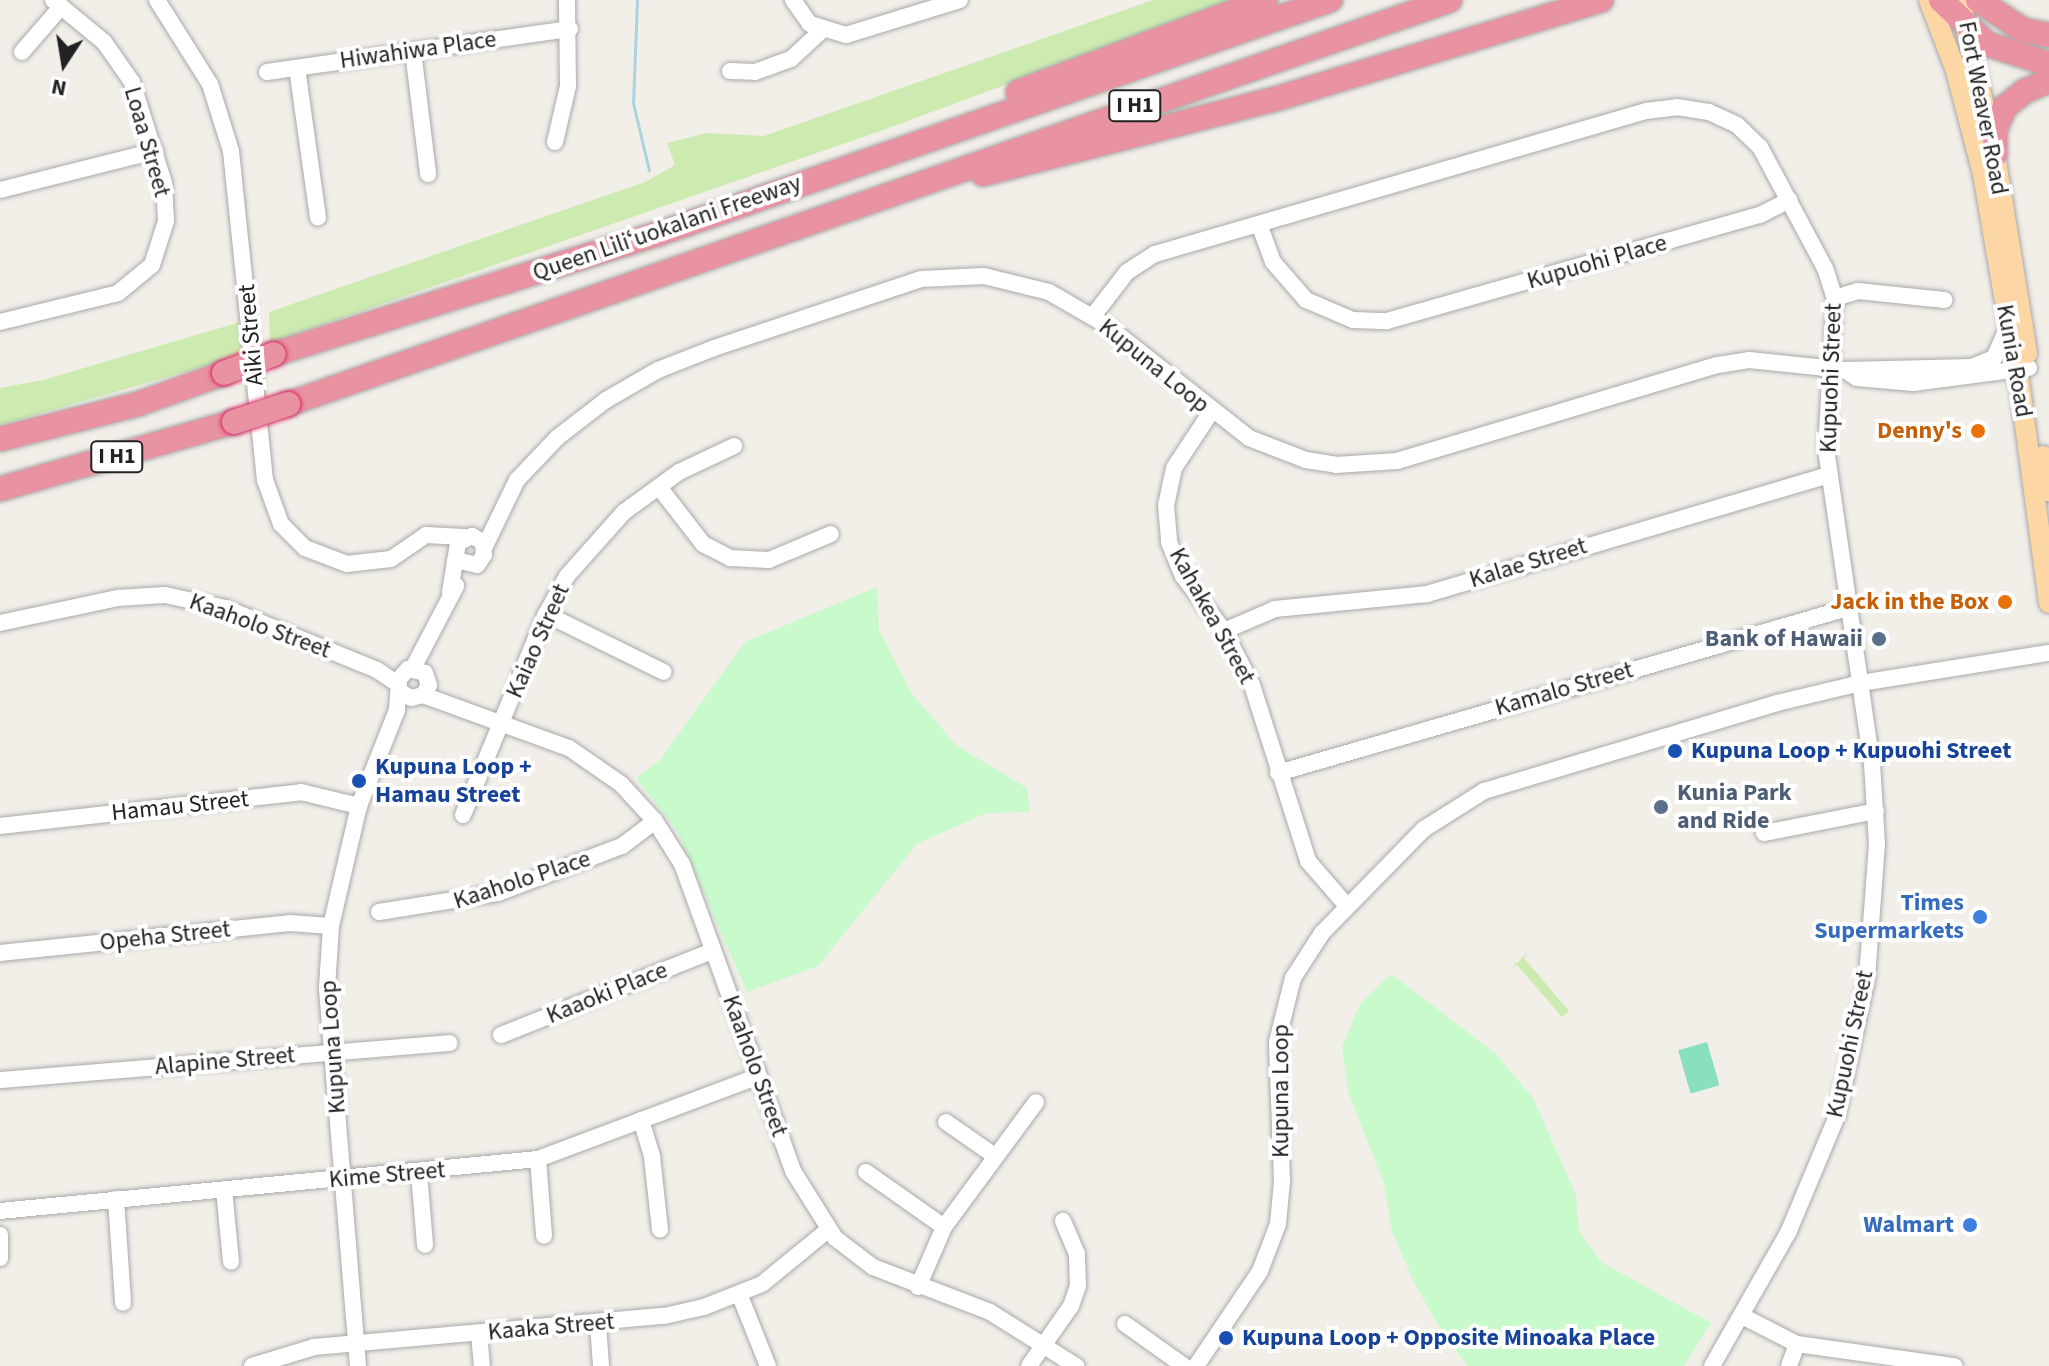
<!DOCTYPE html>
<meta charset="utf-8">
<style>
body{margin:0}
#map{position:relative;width:2049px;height:1366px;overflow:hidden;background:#f2efe9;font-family:"Source Sans 3",sans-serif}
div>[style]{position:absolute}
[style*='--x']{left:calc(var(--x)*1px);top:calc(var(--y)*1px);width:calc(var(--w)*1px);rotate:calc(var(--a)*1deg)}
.grass>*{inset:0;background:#cdebb0}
.park>*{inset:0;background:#c8facc}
.pitch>*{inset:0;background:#88e0be;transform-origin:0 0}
.stream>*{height:3px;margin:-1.5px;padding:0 1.5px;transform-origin:1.5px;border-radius:1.5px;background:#aad3df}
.roads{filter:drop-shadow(0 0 2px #a9a9a9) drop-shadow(0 0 2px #a9a9a9)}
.minor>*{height:16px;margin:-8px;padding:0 8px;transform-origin:8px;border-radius:8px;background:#fff}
.major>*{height:20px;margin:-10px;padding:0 10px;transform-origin:10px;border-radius:10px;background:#fcd6a4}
.highway>*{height:24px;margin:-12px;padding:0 12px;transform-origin:12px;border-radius:12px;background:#e892a2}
.bridges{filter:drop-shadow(0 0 2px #dc2a67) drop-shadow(0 0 2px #dc2a67)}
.highway-bridge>*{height:24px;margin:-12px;padding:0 12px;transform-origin:12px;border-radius:12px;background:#e892a2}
.dots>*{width:22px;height:22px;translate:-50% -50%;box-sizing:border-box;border:4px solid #fff;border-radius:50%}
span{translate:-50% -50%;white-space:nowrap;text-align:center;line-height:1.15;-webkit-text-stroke:8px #fff;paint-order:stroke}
.shield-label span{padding:2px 6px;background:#fff;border:2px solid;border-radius:6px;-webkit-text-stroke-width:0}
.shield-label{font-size:22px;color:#222;font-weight:700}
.street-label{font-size:24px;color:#222}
.food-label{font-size:24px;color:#c56008;font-weight:700}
.right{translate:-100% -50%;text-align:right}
.service-label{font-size:24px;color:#4e5e75;font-weight:700}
.left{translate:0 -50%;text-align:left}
.transit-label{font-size:24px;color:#164399;font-weight:700}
.shop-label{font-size:24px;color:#366cbe;font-weight:700}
.north{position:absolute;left:24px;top:24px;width:80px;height:80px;-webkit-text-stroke:6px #fff;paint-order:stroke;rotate:192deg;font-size:22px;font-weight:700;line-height:32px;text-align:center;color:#222}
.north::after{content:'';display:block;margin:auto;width:28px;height:36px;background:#222;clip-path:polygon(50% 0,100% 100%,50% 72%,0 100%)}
</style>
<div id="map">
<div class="grass">
<i style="clip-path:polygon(1153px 0,1235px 0,883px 130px,270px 343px,269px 312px,645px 182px,675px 165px,667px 143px,707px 133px,764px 136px)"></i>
<i style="clip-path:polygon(240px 322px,244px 355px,0 425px,0 388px,43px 380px)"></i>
<i style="clip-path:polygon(1528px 952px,1524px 958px,1569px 1011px,1562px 1017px,1517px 965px,1511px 969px)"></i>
</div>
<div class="park">
<i style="clip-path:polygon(877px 587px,879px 630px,912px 694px,957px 746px,1027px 788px,1030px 812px,987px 813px,918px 843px,818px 966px,747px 992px,677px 831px,636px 778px,659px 761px,745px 642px)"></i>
<i style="clip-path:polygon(1391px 974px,1495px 1053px,1533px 1098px,1576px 1195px,1579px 1231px,1601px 1262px,1711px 1323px,1684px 1366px,1468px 1366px,1444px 1334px,1415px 1285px,1392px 1231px,1384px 1184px,1348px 1091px,1342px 1047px,1360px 1004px)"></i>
</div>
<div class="pitch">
<i style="left:1707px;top:1042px;width:45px;height:30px;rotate:74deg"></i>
</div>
<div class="stream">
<i style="--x:637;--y:0;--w:103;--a:92.2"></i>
<i style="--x:633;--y:103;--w:69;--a:76.6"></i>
</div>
<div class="roads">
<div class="minor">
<i style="--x:157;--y:0;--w:99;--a:57.8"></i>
<i style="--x:210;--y:84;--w:70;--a:72.6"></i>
<i style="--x:231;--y:151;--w:331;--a:84.1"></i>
<i style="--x:265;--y:480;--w:47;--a:70"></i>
<i style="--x:281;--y:524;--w:34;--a:45"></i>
<i style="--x:305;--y:548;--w:45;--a:20.9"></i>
<i style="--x:347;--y:564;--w:44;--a:-6.5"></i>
<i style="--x:391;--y:559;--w:42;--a:-34.4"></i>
<i style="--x:426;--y:535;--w:38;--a:3"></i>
<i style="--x:793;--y:0;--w:29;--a:55"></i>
<i style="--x:810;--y:24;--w:38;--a:17"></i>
<i style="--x:846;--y:35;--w:119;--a:-17.1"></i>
<i style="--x:413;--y:51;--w:124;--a:83"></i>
<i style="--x:22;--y:52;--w:60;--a:-49.1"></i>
<i style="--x:297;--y:68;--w:151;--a:82"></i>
<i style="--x:730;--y:71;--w:25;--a:2"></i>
<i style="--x:755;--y:72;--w:38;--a:-20"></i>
<i style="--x:791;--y:59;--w:41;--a:-43"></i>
<i style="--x:267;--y:72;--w:306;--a:-8.1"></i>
<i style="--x:555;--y:142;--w:57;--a:-76.9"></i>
<i style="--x:568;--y:86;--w:86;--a:-90.7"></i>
<i style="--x:0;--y:190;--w:160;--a:-14.1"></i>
<i style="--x:1259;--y:224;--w:40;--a:69.8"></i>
<i style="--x:1273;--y:262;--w:50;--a:49"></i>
<i style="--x:1306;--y:300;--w:51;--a:23.1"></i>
<i style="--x:1353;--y:320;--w:34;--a:2"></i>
<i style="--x:1387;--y:321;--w:388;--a:-15.9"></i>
<i style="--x:1760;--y:215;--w:33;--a:-27"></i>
<i style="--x:1835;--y:298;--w:24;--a:-17"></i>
<i style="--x:1858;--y:291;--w:87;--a:5.9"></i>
<i style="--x:1093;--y:316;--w:56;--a:-52.3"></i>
<i style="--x:1127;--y:272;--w:33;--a:-33"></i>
<i style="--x:1155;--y:254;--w:511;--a:-16.24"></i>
<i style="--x:1646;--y:111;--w:31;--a:-7"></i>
<i style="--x:1677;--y:107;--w:32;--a:9"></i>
<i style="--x:1709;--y:112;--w:31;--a:25"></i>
<i style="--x:1737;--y:125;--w:32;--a:44"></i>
<i style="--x:1760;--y:147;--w:137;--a:61.8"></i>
<i style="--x:1825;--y:268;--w:32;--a:72"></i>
<i style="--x:1835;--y:298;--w:151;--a:93.4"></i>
<i style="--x:1826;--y:449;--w:317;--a:81.7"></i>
<i style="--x:1872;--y:763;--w:81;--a:86.5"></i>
<i style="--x:1877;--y:844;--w:134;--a:94.3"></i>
<i style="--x:1867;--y:978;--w:141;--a:102.3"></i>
<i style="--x:1837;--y:1116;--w:125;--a:112.7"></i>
<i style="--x:1789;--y:1231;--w:155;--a:119.7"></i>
<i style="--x:0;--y:322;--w:122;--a:-13.8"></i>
<i style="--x:118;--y:293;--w:44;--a:-39.5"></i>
<i style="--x:152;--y:265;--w:46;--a:-72.3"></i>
<i style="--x:166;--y:221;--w:38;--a:-93"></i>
<i style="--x:164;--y:183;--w:106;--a:-107.6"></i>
<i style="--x:132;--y:82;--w:49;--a:-125"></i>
<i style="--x:104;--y:42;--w:66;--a:-140.5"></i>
<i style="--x:1845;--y:370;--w:14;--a:34"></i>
<i style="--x:1857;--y:378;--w:56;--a:5.1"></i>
<i style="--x:1913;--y:383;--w:117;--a:-7.4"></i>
<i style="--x:1211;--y:412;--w:67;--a:123.5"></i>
<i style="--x:1174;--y:468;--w:38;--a:102"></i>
<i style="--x:1166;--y:505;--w:37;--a:85"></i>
<i style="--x:1169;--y:542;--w:37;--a:68"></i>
<i style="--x:1183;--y:576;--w:69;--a:53.3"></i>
<i style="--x:1224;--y:631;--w:61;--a:62.6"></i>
<i style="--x:1252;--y:685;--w:185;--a:72.3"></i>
<i style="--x:1308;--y:861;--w:60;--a:49.1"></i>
<i style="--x:659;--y:487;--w:72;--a:52.3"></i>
<i style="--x:703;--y:544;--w:30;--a:27"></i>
<i style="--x:730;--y:558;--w:39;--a:3"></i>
<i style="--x:769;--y:560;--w:67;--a:-22.8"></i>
<i style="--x:485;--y:546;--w:73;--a:-64.1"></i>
<i style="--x:517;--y:480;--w:59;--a:-46.4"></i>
<i style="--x:558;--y:437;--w:61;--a:-37.6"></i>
<i style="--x:606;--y:400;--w:60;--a:-30"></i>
<i style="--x:658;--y:370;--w:60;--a:-21.4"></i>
<i style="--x:714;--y:348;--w:218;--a:-18.4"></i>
<i style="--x:921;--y:279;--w:63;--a:-2.7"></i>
<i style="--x:984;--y:276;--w:67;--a:13.8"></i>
<i style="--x:1049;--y:292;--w:66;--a:30.1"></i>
<i style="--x:1106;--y:325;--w:182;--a:38.3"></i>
<i style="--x:1249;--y:438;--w:61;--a:21.1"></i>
<i style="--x:1306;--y:460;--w:30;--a:9"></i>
<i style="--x:1336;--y:465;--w:61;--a:-3.8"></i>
<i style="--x:1397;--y:461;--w:335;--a:-16.7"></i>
<i style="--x:1718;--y:365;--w:31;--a:-9"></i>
<i style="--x:1749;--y:360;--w:97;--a:5.9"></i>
<i style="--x:1845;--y:370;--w:127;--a:-1.4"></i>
<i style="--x:1972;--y:367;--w:24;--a:-22"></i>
<i style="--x:1994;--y:358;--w:34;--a:-66"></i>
<i style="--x:450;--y:592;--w:50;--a:-80.7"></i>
<i style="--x:458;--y:543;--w:16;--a:-27"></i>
<i style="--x:472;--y:536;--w:13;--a:29"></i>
<i style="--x:483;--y:542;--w:13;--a:86"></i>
<i style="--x:484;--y:555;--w:12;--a:125"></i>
<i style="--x:477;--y:565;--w:22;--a:-167"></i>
<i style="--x:546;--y:614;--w:131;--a:26.2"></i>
<i style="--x:0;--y:623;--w:121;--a:-12"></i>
<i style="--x:118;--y:598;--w:47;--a:-3.7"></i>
<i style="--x:165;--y:595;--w:61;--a:12.2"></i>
<i style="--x:225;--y:608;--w:164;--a:22.2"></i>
<i style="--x:377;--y:670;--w:25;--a:34"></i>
<i style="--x:1224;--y:631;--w:56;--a:-23.3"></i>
<i style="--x:1275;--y:609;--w:153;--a:-5.6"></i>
<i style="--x:1427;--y:594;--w:419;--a:-16.5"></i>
<i style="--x:413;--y:668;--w:93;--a:-62.3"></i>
<i style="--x:423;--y:695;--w:155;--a:20"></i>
<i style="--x:569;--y:748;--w:63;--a:34.7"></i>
<i style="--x:621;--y:784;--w:50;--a:47.4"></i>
<i style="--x:655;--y:821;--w:51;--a:57.9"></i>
<i style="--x:682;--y:864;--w:326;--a:70.1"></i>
<i style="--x:793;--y:1171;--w:79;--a:57.9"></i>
<i style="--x:835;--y:1238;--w:48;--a:37.3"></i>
<i style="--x:873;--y:1267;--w:125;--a:21"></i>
<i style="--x:990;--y:1312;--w:102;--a:32.1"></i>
<i style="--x:1278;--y:773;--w:597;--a:-16.16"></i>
<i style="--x:463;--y:815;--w:217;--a:-67.6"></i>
<i style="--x:546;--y:614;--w:43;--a:-61.1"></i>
<i style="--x:567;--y:576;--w:86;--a:-48.3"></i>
<i style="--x:624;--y:512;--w:68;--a:-36"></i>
<i style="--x:679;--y:472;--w:61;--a:-25.3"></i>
<i style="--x:0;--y:826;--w:303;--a:-6.4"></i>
<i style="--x:301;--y:792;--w:60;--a:13.6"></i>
<i style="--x:1764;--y:833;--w:114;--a:-11.1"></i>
<i style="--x:379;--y:912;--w:121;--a:-9.1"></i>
<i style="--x:498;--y:893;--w:133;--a:-20.8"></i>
<i style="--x:622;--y:846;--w:41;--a:-37.1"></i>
<i style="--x:0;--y:953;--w:291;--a:-5.9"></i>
<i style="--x:289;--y:923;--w:42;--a:4.1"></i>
<i style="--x:501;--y:1035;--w:227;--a:-21.7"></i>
<i style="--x:0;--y:1080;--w:451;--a:-4.7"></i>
<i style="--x:641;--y:1120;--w:39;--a:73"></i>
<i style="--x:652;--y:1157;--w:73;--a:83.7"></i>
<i style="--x:946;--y:1122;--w:60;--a:34.8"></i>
<i style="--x:538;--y:1159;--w:77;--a:85.5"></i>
<i style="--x:866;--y:1172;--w:95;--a:35.2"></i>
<i style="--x:419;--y:1173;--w:72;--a:85.2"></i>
<i style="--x:224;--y:1190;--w:72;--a:84.4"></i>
<i style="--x:116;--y:1199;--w:104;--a:86.1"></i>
<i style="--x:0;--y:1211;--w:541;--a:-5.52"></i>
<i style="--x:538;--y:1159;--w:236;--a:-20.6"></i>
<i style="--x:0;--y:1235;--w:23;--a:90"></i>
<i style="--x:918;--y:1287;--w:65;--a:-66.6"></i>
<i style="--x:944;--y:1227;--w:155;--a:-53.6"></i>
<i style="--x:740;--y:1296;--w:75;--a:68.2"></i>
<i style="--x:1744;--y:1317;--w:59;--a:27"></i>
<i style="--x:1797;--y:1344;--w:159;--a:8"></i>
<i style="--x:598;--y:1323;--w:43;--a:86"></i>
<i style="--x:1125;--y:1324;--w:72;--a:35.4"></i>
<i style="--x:479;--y:1333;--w:33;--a:85"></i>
<i style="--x:252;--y:1366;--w:65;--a:-17"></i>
<i style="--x:314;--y:1347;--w:351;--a:-5.1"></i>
<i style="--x:664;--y:1316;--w:41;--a:-12.7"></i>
<i style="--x:704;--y:1307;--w:62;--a:-21.6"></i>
<i style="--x:762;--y:1284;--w:85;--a:-39.3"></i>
<i style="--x:358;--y:1366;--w:380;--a:-94.7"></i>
<i style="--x:327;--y:987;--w:61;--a:-86.2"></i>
<i style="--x:331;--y:926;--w:123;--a:-76.9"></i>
<i style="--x:359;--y:806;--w:103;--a:-68.4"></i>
<i style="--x:397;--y:710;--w:31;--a:-86"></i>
<i style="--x:399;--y:679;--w:13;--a:-48"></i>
<i style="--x:408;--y:669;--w:17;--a:13"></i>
<i style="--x:425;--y:673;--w:13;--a:72"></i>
<i style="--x:429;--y:685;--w:12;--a:121"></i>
<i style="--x:423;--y:695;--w:12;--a:166"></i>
<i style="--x:411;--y:698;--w:12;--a:-149"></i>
<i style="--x:1029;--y:1366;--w:73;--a:-55"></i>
<i style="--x:1071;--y:1306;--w:21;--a:-71"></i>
<i style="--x:1078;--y:1286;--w:32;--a:-92"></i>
<i style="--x:1077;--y:1254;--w:36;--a:-113"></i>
<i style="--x:1196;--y:1366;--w:115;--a:-56"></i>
<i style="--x:1260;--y:1271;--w:50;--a:-69"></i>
<i style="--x:1278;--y:1224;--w:43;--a:-84.7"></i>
<i style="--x:1282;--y:1181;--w:139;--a:-92.1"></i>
<i style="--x:1277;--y:1042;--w:66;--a:-76"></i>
<i style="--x:1293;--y:978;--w:54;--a:-57.2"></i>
<i style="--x:1322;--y:933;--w:146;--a:-45.6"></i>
<i style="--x:1424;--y:829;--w:71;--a:-32.3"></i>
<i style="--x:1484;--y:791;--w:306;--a:-16.7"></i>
<i style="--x:1777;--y:703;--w:86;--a:-13.4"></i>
<i style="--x:1861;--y:683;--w:190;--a:-9.1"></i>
<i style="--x:1789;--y:1366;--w:23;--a:-70"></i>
</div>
<div class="major">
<i style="--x:1929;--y:0;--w:76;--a:69.2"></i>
<i style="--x:1956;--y:71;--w:106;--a:75.3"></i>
<i style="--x:1983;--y:174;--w:224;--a:80.2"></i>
<i style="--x:2021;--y:395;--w:210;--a:82.3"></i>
<i style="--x:1960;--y:0;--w:159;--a:77.3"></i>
<i style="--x:1995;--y:155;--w:201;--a:80.8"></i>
<i style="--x:2043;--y:456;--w:36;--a:80"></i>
</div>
<div class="highway">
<i style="--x:1941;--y:0;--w:64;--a:43.7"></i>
<i style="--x:1987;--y:44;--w:65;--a:17.9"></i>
<i style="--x:1978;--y:0;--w:54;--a:33.7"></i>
<i style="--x:2023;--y:30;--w:26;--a:11"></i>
<i style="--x:1018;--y:92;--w:264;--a:-20.4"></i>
<i style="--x:1995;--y:155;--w:25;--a:-90"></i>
<i style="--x:1995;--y:130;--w:25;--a:-67"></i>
<i style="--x:2005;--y:107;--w:26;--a:-39"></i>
<i style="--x:2025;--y:91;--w:26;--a:-23"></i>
<i style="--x:983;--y:174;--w:298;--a:-14.4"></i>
<i style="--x:1272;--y:100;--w:344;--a:-16.9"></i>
<i style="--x:274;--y:354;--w:402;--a:-17.4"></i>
<i style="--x:658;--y:234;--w:712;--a:-19.2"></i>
<i style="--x:288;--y:404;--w:1230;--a:-19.17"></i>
<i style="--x:0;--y:439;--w:142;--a:-14.2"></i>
<i style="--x:138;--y:404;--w:91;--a:-19.8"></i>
<i style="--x:0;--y:489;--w:243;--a:-16"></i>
</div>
</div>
<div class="bridges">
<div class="highway-bridge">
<i style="--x:224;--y:373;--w:53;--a:-20.8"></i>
<i style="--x:234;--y:422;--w:57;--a:-18.4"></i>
</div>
</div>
<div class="dots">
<i style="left:1978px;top:431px;background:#e8710a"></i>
<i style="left:2005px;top:602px;background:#e8710a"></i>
<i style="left:1879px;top:639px;background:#5c6f8a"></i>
<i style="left:1675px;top:751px;background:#1a4fb4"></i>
<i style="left:359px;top:781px;background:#1a4fb4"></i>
<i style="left:1661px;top:807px;background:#5c6f8a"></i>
<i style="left:1980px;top:917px;background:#3f7fe0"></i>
<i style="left:1970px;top:1225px;background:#3f7fe0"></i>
<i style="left:1226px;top:1338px;background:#1a4fb4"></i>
</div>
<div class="shield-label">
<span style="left:1135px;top:106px">I H1</span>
<span style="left:117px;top:457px">I H1</span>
</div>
<div class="street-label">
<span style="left:418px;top:50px;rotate:-8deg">Hiwahiwa Place</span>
<span style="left:1983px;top:108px;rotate:79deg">Fort Weaver Road</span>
<span style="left:147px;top:142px;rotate:74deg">Loaa Street</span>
<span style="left:667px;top:228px;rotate:-19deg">Queen Liliʻuokalani Freeway</span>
<span style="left:1597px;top:262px;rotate:-16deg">Kupuohi Place</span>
<span style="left:251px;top:335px;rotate:-95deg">Aiki Street</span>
<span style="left:2014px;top:361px;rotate:80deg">Kunia Road</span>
<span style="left:1154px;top:366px;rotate:39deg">Kupuna Loop</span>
<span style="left:1831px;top:378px;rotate:-88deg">Kupuohi Street</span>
<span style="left:1528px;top:563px;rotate:-17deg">Kalae Street</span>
<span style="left:1212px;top:616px;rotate:61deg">Kahakea Street</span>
<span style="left:260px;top:626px;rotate:20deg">Kaaholo Street</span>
<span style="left:538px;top:641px;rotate:-66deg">Kaiao Street</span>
<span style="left:1564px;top:689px;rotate:-16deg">Kamalo Street</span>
<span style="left:180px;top:806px;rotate:-6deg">Hamau Street</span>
<span style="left:522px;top:880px;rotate:-18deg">Kaaholo Place</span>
<span style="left:165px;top:936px;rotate:-6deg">Opeha Street</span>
<span style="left:607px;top:993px;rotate:-22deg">Kaaoki Place</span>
<span style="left:1850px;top:1044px;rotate:-78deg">Kupuohi Street</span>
<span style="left:333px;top:1047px;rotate:-94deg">Kupuna Loop</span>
<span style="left:225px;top:1061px;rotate:-5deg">Alapine Street</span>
<span style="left:755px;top:1066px;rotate:70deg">Kaaholo Street</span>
<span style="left:1281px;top:1091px;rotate:-90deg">Kupuna Loop</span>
<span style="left:387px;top:1175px;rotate:-5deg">Kime Street</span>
<span style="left:551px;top:1327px;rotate:-5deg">Kaaka Street</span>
</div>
<div class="food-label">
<span class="right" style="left:1962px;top:431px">Denny's</span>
<span class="right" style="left:1989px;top:602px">Jack in the Box</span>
</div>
<div class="service-label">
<span class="right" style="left:1863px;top:639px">Bank of Hawaii</span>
<span class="left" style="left:1677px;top:807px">Kunia Park<br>and Ride</span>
</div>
<div class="transit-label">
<span class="left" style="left:1691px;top:751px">Kupuna Loop + Kupuohi Street</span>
<span class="left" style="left:375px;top:781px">Kupuna Loop +<br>Hamau Street</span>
<span class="left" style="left:1242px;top:1338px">Kupuna Loop + Opposite Minoaka Place</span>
</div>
<div class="shop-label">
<span class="right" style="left:1964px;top:917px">Times<br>Supermarkets</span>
<span class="right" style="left:1954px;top:1225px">Walmart</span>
</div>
<div class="north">N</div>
</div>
